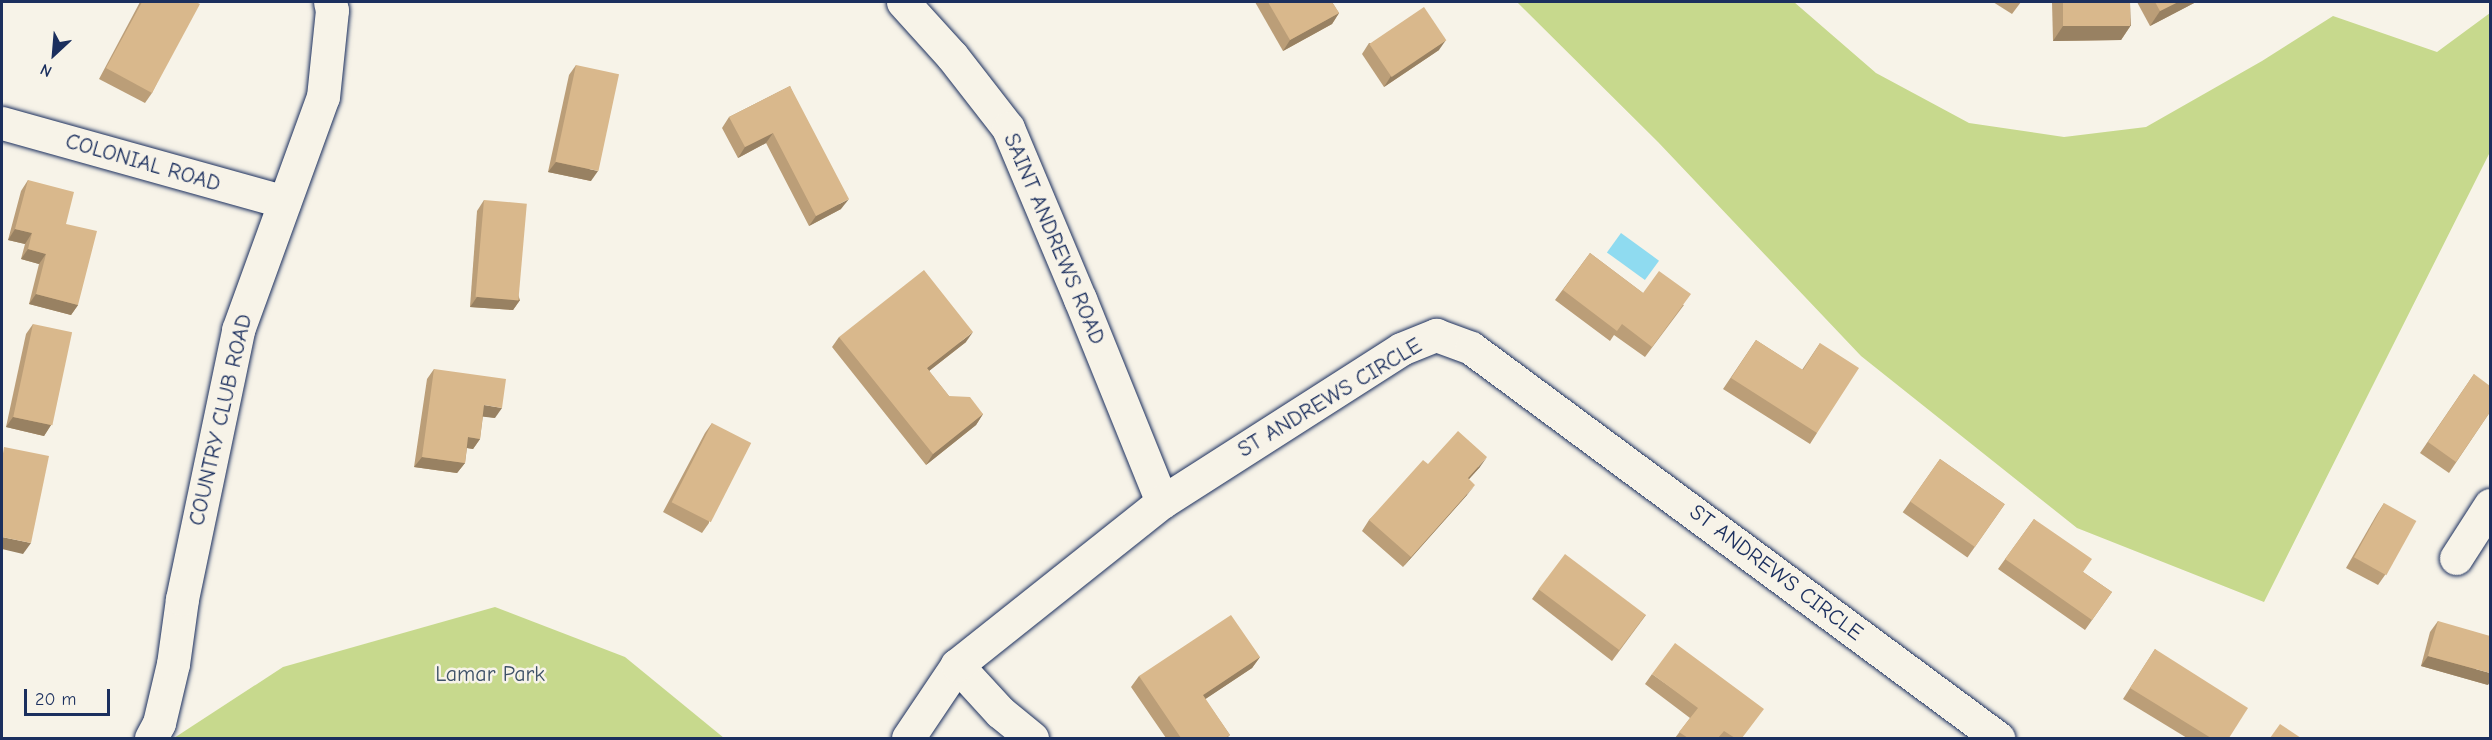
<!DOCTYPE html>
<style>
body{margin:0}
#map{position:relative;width:2492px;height:740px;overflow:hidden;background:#f7f3e8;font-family:"Comic Neue",sans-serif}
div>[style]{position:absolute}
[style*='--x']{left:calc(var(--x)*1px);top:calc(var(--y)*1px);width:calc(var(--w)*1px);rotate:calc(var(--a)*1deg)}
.green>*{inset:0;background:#c7d98d}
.water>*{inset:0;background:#8fdbf0;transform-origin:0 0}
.roads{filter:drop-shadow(0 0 2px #1b2f5e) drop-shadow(0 0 2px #1b2f5e)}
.minor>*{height:33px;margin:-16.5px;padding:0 16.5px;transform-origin:16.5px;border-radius:16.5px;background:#f7f3e8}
.wall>*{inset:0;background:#bb9e78;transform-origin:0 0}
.shaded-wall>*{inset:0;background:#988162}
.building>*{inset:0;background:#d9b88c;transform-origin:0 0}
span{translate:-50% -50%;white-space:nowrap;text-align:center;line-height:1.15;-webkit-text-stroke:5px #f7f3e8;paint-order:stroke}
.street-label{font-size:22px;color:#1b2f5e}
.park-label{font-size:22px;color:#3d5167}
.frame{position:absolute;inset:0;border:3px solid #1b2f5e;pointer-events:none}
.north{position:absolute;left:24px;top:24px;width:60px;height:60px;-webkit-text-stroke:4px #f7f3e8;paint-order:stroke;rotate:206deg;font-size:16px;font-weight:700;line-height:24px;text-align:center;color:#1b2f5e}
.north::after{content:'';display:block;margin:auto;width:21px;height:27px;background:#1b2f5e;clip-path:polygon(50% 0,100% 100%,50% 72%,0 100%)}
.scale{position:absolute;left:24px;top:689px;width:86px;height:27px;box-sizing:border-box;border:3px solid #1b2f5e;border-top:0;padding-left:8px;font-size:18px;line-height:21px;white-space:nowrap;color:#1b2f5e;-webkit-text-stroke:4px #f7f3e8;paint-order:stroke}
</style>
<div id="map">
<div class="green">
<i style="clip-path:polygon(1517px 2px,1794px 2px,1876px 73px,1969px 123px,2064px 137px,2146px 127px,2262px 61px,2333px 16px,2437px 52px,2490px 13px,2490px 152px,2264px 602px,2077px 528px,1861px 356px,1658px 142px)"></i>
<i style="clip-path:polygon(495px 607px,625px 657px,724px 738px,174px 738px,283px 667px)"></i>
</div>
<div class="water">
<i style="left:1621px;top:233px;width:47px;height:24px;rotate:36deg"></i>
</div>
<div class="roads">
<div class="minor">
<i style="--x:903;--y:2;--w:73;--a:47.8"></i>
<i style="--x:952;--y:56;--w:91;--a:52.1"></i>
<i style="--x:1008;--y:128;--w:186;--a:67.2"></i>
<i style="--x:1080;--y:299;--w:219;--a:68"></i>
<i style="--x:2;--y:123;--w:293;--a:15.6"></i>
<i style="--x:2456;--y:558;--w:63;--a:-57.3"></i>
<i style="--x:151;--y:738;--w:17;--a:-62"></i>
<i style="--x:159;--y:723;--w:61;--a:-76.7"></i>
<i style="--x:173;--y:664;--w:66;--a:-82.1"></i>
<i style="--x:182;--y:599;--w:275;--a:-78.2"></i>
<i style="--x:238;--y:330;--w:248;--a:-70"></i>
<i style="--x:323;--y:97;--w:87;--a:-84.1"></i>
<i style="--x:332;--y:10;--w:8;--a:-104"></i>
<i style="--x:908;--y:738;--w:88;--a:-56.1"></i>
<i style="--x:1032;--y:738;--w:41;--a:-140.9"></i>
<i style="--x:1000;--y:712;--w:64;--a:-132.5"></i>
<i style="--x:957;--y:665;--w:262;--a:-38.5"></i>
<i style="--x:1162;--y:502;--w:284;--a:-32.6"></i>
<i style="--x:1401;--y:349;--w:38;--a:-22"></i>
<i style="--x:1436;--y:335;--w:37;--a:20"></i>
<i style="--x:1471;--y:348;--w:656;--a:36.5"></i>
</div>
</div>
<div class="wall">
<i style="clip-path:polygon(140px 2px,196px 2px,152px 93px,145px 103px,99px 79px)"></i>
<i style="clip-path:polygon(1255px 2px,1332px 2px,1339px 13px,1332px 24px,1283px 51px)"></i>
<i style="clip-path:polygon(1993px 2px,2021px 2px,2012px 14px)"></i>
<i style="clip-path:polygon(2052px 2px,2130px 2px,2131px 25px,2121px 40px,2053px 41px)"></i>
<i style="clip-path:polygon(2137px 2px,2196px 2px,2150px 26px)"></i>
<i style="clip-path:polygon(1369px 43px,1439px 50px,1384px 87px,1362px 54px)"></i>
<i style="clip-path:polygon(576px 65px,591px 181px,548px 172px,569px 75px)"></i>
<i style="clip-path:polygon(790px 86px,841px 209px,809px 226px,766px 143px,738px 158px,722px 128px,729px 117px)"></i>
<i style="clip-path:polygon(28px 180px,66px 224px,78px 305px,71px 315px,29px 304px,39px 264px,21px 259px,25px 244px,8px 240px,21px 191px)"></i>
<i style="clip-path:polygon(484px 200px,520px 300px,513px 310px,470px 307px,477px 211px)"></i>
<i style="clip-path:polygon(1590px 253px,1643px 293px,1684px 305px,1645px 357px,1614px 335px,1610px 341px,1555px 300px)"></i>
<i style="clip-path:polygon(33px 324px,51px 425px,44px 436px,6px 427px,26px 334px)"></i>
<i style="clip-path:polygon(839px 337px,966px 342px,929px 371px,949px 396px,983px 414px,976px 425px,926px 465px,832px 347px)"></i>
<i style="clip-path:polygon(1756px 340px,1802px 370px,1820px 343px,1817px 433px,1810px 444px,1723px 389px)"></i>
<i style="clip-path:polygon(434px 369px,495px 418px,483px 416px,480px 439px,473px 449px,467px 448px,465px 463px,457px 473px,414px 467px,427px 379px)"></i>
<i style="clip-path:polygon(2474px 374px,2490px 412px,2449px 473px,2420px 453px)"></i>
<i style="clip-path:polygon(712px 423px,709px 523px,702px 533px,663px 512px,705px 433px)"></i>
<i style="left:1940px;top:459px;width:79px;height:65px;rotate:35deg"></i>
<i style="clip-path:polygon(1428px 464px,1480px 467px,1469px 479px,1467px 495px,1403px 567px,1362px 531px,1369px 520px)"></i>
<i style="clip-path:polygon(2384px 503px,2385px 575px,2378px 585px,2346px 568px,2377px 514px)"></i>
<i style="clip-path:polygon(2034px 519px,2083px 572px,2112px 592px,2085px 630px,1998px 569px)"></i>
<i style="clip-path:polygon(1539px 589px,1646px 615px,1612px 661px,1532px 599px)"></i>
<i style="clip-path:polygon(2438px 621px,2488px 685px,2421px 666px,2430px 632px)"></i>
<i style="clip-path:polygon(2155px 649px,2229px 738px,2187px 738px,2123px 699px)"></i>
<i style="clip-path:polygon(1260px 657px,1252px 668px,1205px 699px,1230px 735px,1227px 738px,1166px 738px,1131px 687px,1139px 676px)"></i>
<i style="clip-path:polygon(1652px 674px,1743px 738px,1675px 738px,1690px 718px,1645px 684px)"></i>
</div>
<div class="shaded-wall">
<i style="clip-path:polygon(2178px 2px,2196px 2px,2150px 26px,2160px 11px)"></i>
<i style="clip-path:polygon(1339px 13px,1332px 24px,1283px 51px,1290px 40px)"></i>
<i style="clip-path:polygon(2131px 25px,2121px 40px,2053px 41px,2063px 26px)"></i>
<i style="clip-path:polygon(1446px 40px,1439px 50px,1384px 87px,1391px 76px)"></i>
<i style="clip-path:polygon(773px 133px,766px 143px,738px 158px,745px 147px)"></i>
<i style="clip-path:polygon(556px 162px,598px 171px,591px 181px,548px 172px)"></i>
<i style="clip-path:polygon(849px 199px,841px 209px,809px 226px,816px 216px)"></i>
<i style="clip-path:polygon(15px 229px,32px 233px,25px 244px,8px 240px)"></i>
<i style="clip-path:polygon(28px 249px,46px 254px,39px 264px,21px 259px)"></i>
<i style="clip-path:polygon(36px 294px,78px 305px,71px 315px,29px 304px)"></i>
<i style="clip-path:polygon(477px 297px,520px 300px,513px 310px,470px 307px)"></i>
<i style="clip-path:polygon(973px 332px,966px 342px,920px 378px,927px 368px)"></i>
<i style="clip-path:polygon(484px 405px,502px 408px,495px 418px,477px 416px)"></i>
<i style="clip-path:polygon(983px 414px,976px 425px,926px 465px,933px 454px)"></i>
<i style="clip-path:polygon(13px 417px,51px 425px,44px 436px,6px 427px)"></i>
<i style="clip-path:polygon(468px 437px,480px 439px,473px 449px,461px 447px)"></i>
<i style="clip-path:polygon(422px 457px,465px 463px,457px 473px,414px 467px)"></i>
<i style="clip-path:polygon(1487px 457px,1480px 467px,1460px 489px,1468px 478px)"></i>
<i style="clip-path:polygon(1475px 485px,1467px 495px,1403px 567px,1411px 557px)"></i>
<i style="clip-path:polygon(2px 537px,31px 543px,23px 554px,2px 549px)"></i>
<i style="clip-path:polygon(2428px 656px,2490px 673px,2490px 682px,2488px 685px,2421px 666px)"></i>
<i style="clip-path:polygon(1260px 657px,1252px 668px,1195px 706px,1203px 695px)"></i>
</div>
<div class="building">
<i style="clip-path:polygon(142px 2px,196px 2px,200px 4px,152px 93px,106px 68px)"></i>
<i style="clip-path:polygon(1268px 2px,1332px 2px,1339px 13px,1290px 40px)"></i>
<i style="left:2063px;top:2px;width:67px;height:24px"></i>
<i style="clip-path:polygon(2155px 2px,2178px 2px,2160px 11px)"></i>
<i style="left:1424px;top:7px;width:40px;height:66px;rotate:56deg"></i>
<i style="left:576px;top:65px;width:44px;height:99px;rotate:12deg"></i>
<i style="clip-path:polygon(790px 86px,849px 199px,816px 216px,773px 133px,745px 147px,729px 117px)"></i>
<i style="clip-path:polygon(28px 180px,74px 192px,66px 224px,97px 231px,78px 305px,36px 294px,46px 254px,28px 249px,32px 233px,15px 229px)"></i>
<i style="left:484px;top:200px;width:43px;height:97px;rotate:5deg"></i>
<i style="clip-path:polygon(1590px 253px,1643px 293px,1659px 271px,1691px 294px,1652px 347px,1622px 324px,1617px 331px,1563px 290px)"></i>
<i style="clip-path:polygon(924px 270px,973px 332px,927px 368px,949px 396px,970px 397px,983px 414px,933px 454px,839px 337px)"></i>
<i style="left:33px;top:324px;width:40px;height:95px;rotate:12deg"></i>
<i style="clip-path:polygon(1756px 340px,1803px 370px,1820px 343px,1859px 368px,1817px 433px,1731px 378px)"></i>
<i style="clip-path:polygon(434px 369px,506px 379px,502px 408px,484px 405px,480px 439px,468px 437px,465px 463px,422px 457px)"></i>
<i style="clip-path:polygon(2474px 374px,2490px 386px,2490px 412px,2456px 462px,2428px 442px)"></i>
<i style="left:712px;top:423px;width:44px;height:89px;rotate:27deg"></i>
<i style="clip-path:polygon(1458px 431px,1487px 457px,1468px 478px,1475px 485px,1411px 557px,1369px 520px,1423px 460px,1428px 464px)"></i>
<i style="clip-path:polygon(4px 447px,49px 456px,31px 543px,2px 537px,2px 460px)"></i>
<i style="left:1940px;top:459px;width:79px;height:52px;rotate:35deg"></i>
<i style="left:2384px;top:503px;width:37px;height:62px;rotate:29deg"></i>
<i style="clip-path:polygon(2034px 519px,2092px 559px,2083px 572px,2112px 592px,2092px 620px,2005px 559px)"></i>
<i style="left:1565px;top:554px;width:101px;height:44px;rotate:37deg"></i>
<i style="clip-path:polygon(1231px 615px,1260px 657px,1203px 695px,1230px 735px,1225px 738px,1181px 738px,1139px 676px)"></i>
<i style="clip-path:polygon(2438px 621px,2490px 636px,2490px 673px,2428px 656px)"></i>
<i style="clip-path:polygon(1675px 643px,1764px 709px,1742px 738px,1735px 738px,1724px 731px,1718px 738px,1688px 738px,1679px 732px,1698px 708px,1652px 674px)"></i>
<i style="clip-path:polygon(2155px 649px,2248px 708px,2229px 738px,2211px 738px,2130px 688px)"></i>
<i style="clip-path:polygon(2280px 724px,2301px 738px,2270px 738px)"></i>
</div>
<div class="street-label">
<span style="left:143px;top:163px;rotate:16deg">COLONIAL ROAD</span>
<span style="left:1054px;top:239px;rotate:67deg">SAINT ANDREWS ROAD</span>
<span style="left:1330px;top:398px;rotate:-31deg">ST ANDREWS CIRCLE</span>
<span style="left:221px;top:420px;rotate:-77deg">COUNTRY CLUB ROAD</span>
<span style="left:1776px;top:573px;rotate:37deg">ST ANDREWS CIRCLE</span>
</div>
<div class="park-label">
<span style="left:490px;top:675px">Lamar Park</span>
</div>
<div class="frame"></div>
<div class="north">N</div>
<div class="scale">20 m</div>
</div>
